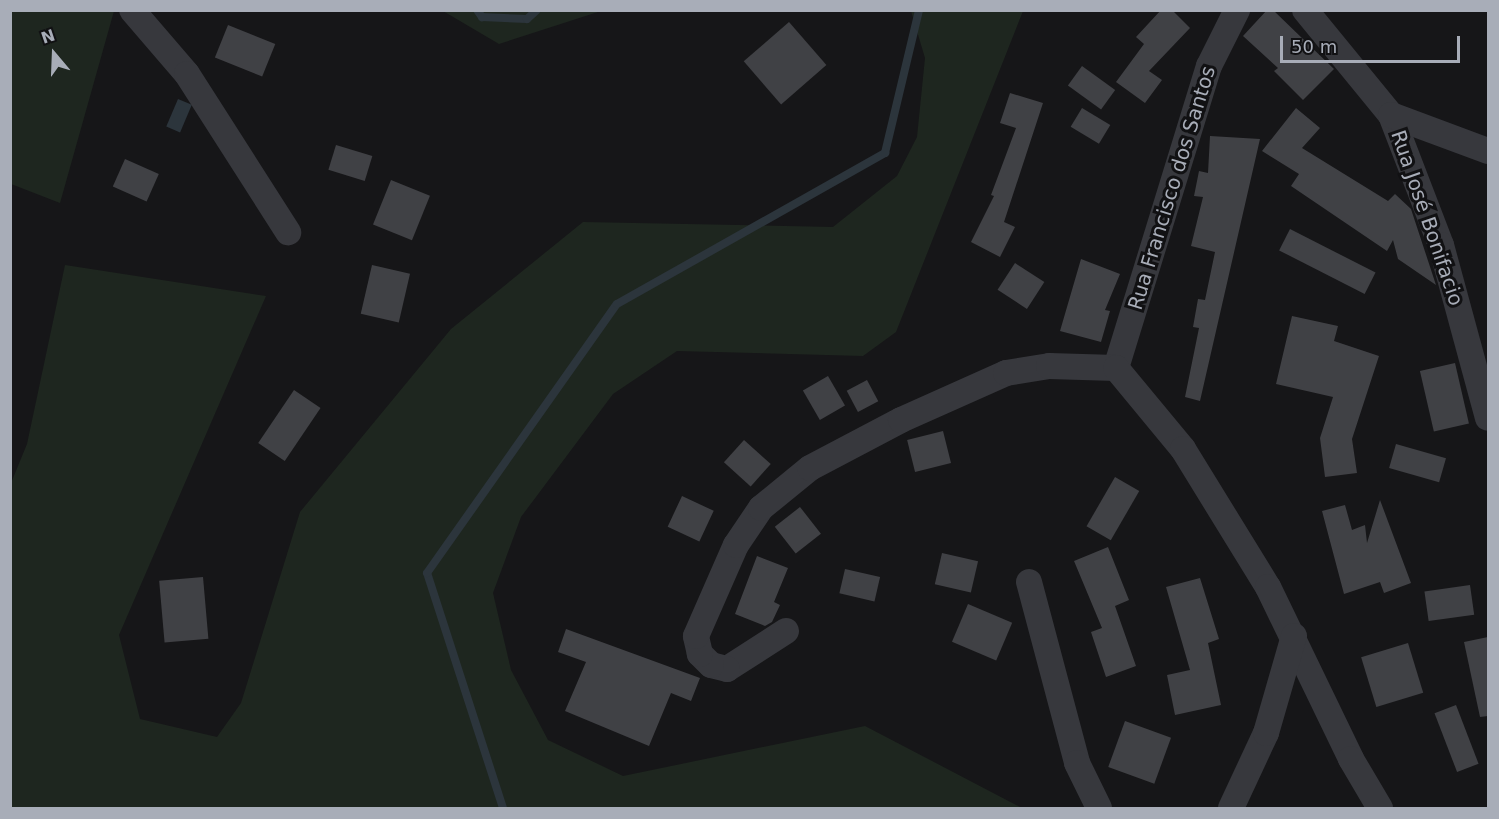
<!DOCTYPE html>
<meta charset="utf-8">
<style>
body{margin:0}
#map{position:relative;width:1499px;height:819px;overflow:hidden;background:#161618;font-family:"DejaVu Sans",sans-serif}
div>[style]{position:absolute}
[style*='--x']{left:calc(var(--x)*1px);top:calc(var(--y)*1px);width:calc(var(--w)*1px);rotate:calc(var(--a)*1deg)}
.green>*{inset:0;background:#1e261f}
.water>*{inset:0;background:#2c353c;transform-origin:0 0}
.stream>*{height:8px;margin:-4px;padding:0 4px;transform-origin:4px;border-radius:4px;background:#2c353c}
.building>*{inset:0;background:#404145;transform-origin:0 0}
.minor>*{height:26px;margin:-13px;padding:0 13px;transform-origin:13px;border-radius:13px;background:#37383d}
span{translate:-50% -50%;white-space:nowrap;text-align:center;line-height:1.15;-webkit-text-stroke:6px #111113;paint-order:stroke}
.street-label{font-size:20px;color:#a8adb8}
.frame{position:absolute;inset:0;border:12px solid #a8adb8;pointer-events:none}
.north{position:absolute;left:24px;top:24px;width:60px;height:60px;-webkit-text-stroke:4px #111113;paint-order:stroke;rotate:341deg;font-size:16px;font-weight:700;line-height:24px;text-align:center;color:#a8adb8}
.north::after{content:'';display:block;margin:auto;width:21px;height:27px;background:#a8adb8;clip-path:polygon(50% 0,100% 100%,50% 72%,0 100%)}
.scale{position:absolute;left:1280px;top:36px;width:180px;height:27px;box-sizing:border-box;border:3px solid #a8adb8;border-top:0;padding-left:8px;font-size:18px;line-height:21px;white-space:nowrap;color:#a8adb8;-webkit-text-stroke:4px #111113;paint-order:stroke}
</style>
<div id="map">
<div class="green">
<i style="clip-path:polygon(10px 11px,114px 11px,60px 203px,11px 184px)"></i>
<i style="clip-path:polygon(443px 11px,601px 11px,499px 44px)"></i>
<i style="clip-path:polygon(911px 11px,1023px 11px,896px 332px,863px 356px,677px 351px,613px 394px,521px 517px,493px 593px,511px 670px,548px 740px,623px 776px,865px 726px,1022px 808px,11px 808px,11px 483px,27px 444px,65px 265px,266px 296px,119px 635px,140px 719px,217px 737px,241px 703px,300px 512px,451px 329px,583px 222px,833px 227px,897px 176px,917px 137px,925px 58px)"></i>
</div>
<div class="water">
<i style="left:178px;top:99px;width:15px;height:30px;rotate:23deg"></i>
</div>
<div class="stream">
<i style="--x:477;--y:10;--w:9;--a:54"></i>
<i style="--x:482;--y:17;--w:45;--a:2.5"></i>
<i style="--x:527;--y:19;--w:13;--a:-42"></i>
<i style="--x:503;--y:808;--w:247;--a:-107.9"></i>
<i style="--x:427;--y:573;--w:329;--a:-54.8"></i>
<i style="--x:617;--y:304;--w:308;--a:-29.4"></i>
<i style="--x:885;--y:153;--w:147;--a:-76.6"></i>
</div>
<div class="building">
<i style="clip-path:polygon(1161px 10px,1172px 10px,1190px 28px,1149px 71px,1162px 80px,1145px 103px,1116px 82px,1144px 44px,1136px 37px)"></i>
<i style="clip-path:polygon(1267px 10px,1273px 10px,1334px 69px,1303px 100px,1274px 71px,1278px 68px,1243px 36px)"></i>
<i style="left:789px;top:22px;width:57px;height:60px;rotate:49deg"></i>
<i style="left:228px;top:25px;width:51px;height:35px;rotate:22deg"></i>
<i style="left:1082px;top:66px;width:41px;height:24px;rotate:36deg"></i>
<i style="clip-path:polygon(1010px 93px,1043px 103px,1004px 222px,1015px 227px,1000px 257px,971px 242px,994px 196px,991px 195px,1016px 128px,1000px 123px)"></i>
<i style="left:1082px;top:108px;width:33px;height:22px;rotate:31deg"></i>
<i style="clip-path:polygon(1296px 108px,1320px 128px,1302px 148px,1388px 201px,1395px 194px,1411px 209px,1436px 285px,1398px 259px,1393px 240px,1387px 251px,1291px 186px,1299px 174px,1262px 151px)"></i>
<i style="clip-path:polygon(1210px 136px,1260px 139px,1200px 401px,1185px 397px,1199px 328px,1193px 327px,1198px 299px,1205px 300px,1215px 252px,1191px 246px,1203px 197px,1194px 196px,1199px 171px,1208px 173px)"></i>
<i style="left:336px;top:145px;width:38px;height:26px;rotate:17deg"></i>
<i style="left:125px;top:159px;width:37px;height:30px;rotate:24deg"></i>
<i style="left:391px;top:180px;width:42px;height:48px;rotate:22deg"></i>
<i style="left:1290px;top:229px;width:96px;height:24px;rotate:27deg"></i>
<i style="clip-path:polygon(1081px 259px,1120px 274px,1105px 310px,1110px 311px,1101px 342px,1060px 331px)"></i>
<i style="left:1015px;top:263px;width:35px;height:32px;rotate:33deg"></i>
<i style="left:372px;top:265px;width:39px;height:50px;rotate:13deg"></i>
<i style="clip-path:polygon(1292px 316px,1338px 326px,1334px 341px,1379px 356px,1352px 439px,1357px 473px,1325px 477px,1320px 438px,1333px 397px,1276px 384px)"></i>
<i style="left:1455px;top:363px;width:62px;height:36px;rotate:77deg"></i>
<i style="left:828px;top:376px;width:34px;height:29px;rotate:60deg"></i>
<i style="left:867px;top:380px;width:24px;height:23px;rotate:62deg"></i>
<i style="left:294px;top:390px;width:32px;height:64px;rotate:34deg"></i>
<i style="left:943px;top:431px;width:33px;height:37px;rotate:76deg"></i>
<i style="left:744px;top:440px;width:36px;height:30px;rotate:42deg"></i>
<i style="left:1396px;top:444px;width:52px;height:25px;rotate:16deg"></i>
<i style="left:1115px;top:477px;width:28px;height:57px;rotate:30deg"></i>
<i style="left:682px;top:496px;width:35px;height:34px;rotate:25deg"></i>
<i style="clip-path:polygon(1380px 500px,1411px 583px,1384px 593px,1380px 582px,1344px 594px,1322px 511px,1345px 505px,1352px 530px,1365px 525px,1367px 543px)"></i>
<i style="left:800px;top:507px;width:34px;height:32px;rotate:52deg"></i>
<i style="clip-path:polygon(1108px 547px,1129px 600px,1115px 606px,1136px 666px,1106px 677px,1091px 632px,1102px 628px,1074px 561px)"></i>
<i style="left:942px;top:553px;width:37px;height:32px;rotate:13deg"></i>
<i style="clip-path:polygon(757px 556px,788px 568px,774px 602px,780px 605px,772px 622px,765px 626px,735px 614px)"></i>
<i style="left:845px;top:569px;width:36px;height:25px;rotate:13deg"></i>
<i style="left:203px;top:577px;width:62px;height:44px;rotate:85deg"></i>
<i style="clip-path:polygon(1200px 578px,1219px 639px,1208px 643px,1221px 705px,1175px 715px,1167px 675px,1190px 670px,1166px 587px)"></i>
<i style="left:1470px;top:585px;width:30px;height:46px;rotate:82deg"></i>
<i style="left:968px;top:604px;width:48px;height:41px;rotate:23deg"></i>
<i style="clip-path:polygon(566px 629px,700px 678px,691px 701px,671px 693px,649px 746px,565px 711px,586px 662px,558px 652px)"></i>
<i style="clip-path:polygon(1488px 637px,1488px 716px,1480px 717px,1464px 642px)"></i>
<i style="left:1408px;top:643px;width:52px;height:49px;rotate:73deg"></i>
<i style="left:1456px;top:705px;width:63px;height:23px;rotate:69deg"></i>
<i style="left:1125px;top:721px;width:49px;height:49px;rotate:20deg"></i>
</div>
<div class="minor">
<i style="--x:132;--y:10;--w:84;--a:49.3"></i>
<i style="--x:187;--y:74;--w:188;--a:57.4"></i>
<i style="--x:1305;--y:10;--w:136;--a:50.7"></i>
<i style="--x:1391;--y:115;--w:139;--a:69"></i>
<i style="--x:1441;--y:245;--w:179;--a:74.8"></i>
<i style="--x:1391;--y:115;--w:103;--a:20.4"></i>
<i style="--x:1116;--y:368;--w:316;--a:-72.9"></i>
<i style="--x:1209;--y:66;--w:63;--a:-63.4"></i>
<i style="--x:1029;--y:582;--w:187;--a:75.1"></i>
<i style="--x:1077;--y:763;--w:50;--a:63.9"></i>
<i style="--x:786;--y:631;--w:70;--a:147.2"></i>
<i style="--x:727;--y:669;--w:16;--a:-166"></i>
<i style="--x:711;--y:665;--w:16;--a:-135"></i>
<i style="--x:700;--y:654;--w:18;--a:-103"></i>
<i style="--x:696;--y:636;--w:99;--a:-66.3"></i>
<i style="--x:736;--y:545;--w:45;--a:-56"></i>
<i style="--x:761;--y:508;--w:63;--a:-39.2"></i>
<i style="--x:810;--y:468;--w:103;--a:-27.8"></i>
<i style="--x:901;--y:420;--w:115;--a:-24.1"></i>
<i style="--x:1006;--y:373;--w:44;--a:-9.2"></i>
<i style="--x:1049;--y:366;--w:67;--a:1.7"></i>
<i style="--x:1116;--y:368;--w:105;--a:50.4"></i>
<i style="--x:1183;--y:449;--w:162;--a:58.4"></i>
<i style="--x:1268;--y:587;--w:191;--a:64.2"></i>
<i style="--x:1351;--y:759;--w:57;--a:59.4"></i>
<i style="--x:1231;--y:808;--w:83;--a:-65"></i>
<i style="--x:1266;--y:733;--w:101;--a:-73.9"></i>
</div>
<div class="street-label">
<span style="left:1172px;top:188px;rotate:-73deg">Rua Francisco dos Santos</span>
<span style="left:1427px;top:218px;rotate:71deg">Rua José Bonifacio</span>
</div>
<div class="frame"></div>
<div class="north">N</div>
<div class="scale">50 m</div>
</div>
